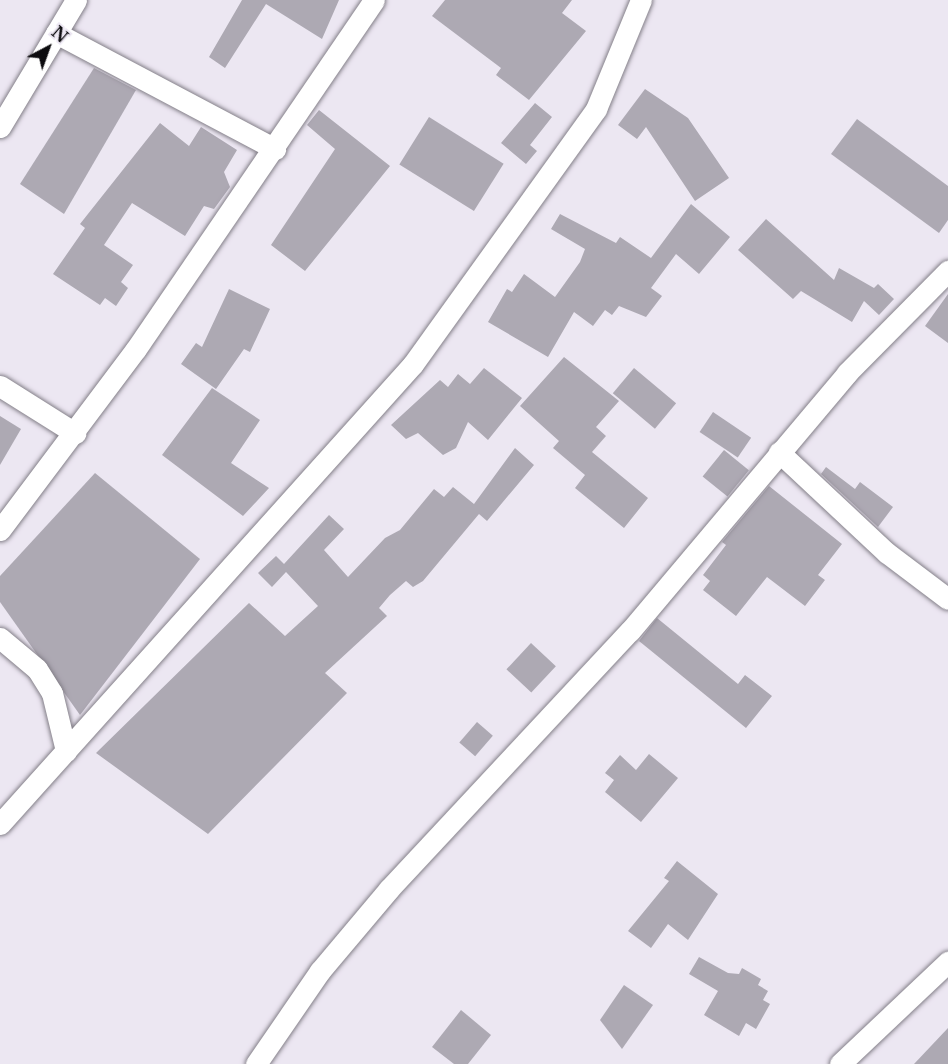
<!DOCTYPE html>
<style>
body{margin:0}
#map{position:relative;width:948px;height:1064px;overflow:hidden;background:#ece7f2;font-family:"Libre Baskerville",serif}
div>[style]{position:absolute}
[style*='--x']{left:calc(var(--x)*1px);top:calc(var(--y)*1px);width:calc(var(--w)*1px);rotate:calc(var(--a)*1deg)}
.building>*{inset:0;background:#ada9b3;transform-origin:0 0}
.roads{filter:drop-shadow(0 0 2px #837f88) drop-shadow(0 0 2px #837f88)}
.street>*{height:21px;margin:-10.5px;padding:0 10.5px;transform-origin:10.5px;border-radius:10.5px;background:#fff}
span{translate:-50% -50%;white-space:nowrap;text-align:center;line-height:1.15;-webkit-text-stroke:5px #ece7f2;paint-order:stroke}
.north{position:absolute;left:18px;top:18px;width:60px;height:60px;-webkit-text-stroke:4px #ece7f2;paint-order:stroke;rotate:41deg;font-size:16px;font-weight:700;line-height:24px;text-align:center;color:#0d0c0f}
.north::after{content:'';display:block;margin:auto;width:21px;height:27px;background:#0d0c0f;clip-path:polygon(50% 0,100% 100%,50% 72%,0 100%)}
</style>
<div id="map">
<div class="building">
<i style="clip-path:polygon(242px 0,339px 0,322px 39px,266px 4px,225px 68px,209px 57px)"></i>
<i style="clip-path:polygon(445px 0,572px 0,562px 13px,586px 31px,529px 100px,496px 75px,501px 68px,432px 16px)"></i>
<i style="clip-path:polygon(94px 68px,136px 90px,64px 214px,20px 184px)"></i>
<i style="clip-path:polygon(645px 89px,688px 118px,729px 178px,695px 201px,646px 127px,637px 139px,618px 125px)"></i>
<i style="clip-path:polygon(535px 103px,552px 117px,530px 145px,537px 151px,526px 164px,501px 143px)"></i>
<i style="clip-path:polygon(319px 110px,390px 166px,305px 271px,271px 245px,335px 149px,307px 125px)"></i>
<i style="left:429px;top:117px;width:88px;height:56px;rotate:32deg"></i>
<i style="clip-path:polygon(857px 119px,948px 186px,948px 220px,939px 233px,831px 154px)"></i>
<i style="clip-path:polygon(160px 123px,189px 146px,201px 127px,237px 150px,224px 172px,230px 187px,214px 209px,204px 206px,185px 236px,132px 203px,104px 245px,133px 265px,121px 282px,128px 288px,116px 306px,105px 298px,100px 305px,53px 274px,85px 228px,80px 224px)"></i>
<i style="clip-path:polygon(691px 204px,730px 237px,699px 274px,676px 254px,651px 288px,662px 296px,646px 317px,619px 306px,612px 315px,605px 310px,593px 326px,574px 312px,548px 357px,488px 322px,507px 289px,512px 292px,524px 274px,555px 297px,580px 262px,585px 249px,551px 229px,560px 214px,616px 243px,620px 237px,651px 258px)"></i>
<i style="clip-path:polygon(766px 219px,834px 280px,839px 268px,874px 288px,878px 284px,894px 299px,879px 315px,864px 301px,852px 322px,801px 291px,793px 299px,738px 250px)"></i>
<i style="clip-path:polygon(229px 289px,270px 309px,250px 352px,244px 349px,216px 389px,181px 364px,196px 343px,202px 347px)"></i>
<i style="clip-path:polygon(948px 294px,948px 343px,925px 326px)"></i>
<i style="clip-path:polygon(564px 357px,619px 401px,596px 427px,606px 436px,592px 452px,648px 498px,624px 528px,575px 488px,585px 475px,553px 448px,559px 441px,520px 406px)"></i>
<i style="clip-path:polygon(484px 368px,522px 398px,488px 440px,468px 422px,456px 448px,443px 455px,418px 433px,406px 439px,391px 425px,440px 380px,448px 387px,458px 374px,470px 384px)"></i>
<i style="left:634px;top:368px;width:55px;height:33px;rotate:40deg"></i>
<i style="clip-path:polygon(212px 388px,260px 420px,231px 463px,269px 488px,243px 516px,162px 455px)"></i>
<i style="left:713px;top:412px;width:46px;height:24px;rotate:34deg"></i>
<i style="clip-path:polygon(0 416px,21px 429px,0 465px)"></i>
<i style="clip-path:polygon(515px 448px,534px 465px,487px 521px,479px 514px,423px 581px,413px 587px,406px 581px,390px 595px,379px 608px,387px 616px,325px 673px,347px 693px,208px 834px,96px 753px,249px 603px,285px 636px,318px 606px,286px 572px,272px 587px,258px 573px,276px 556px,284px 564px,329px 515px,344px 529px,324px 550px,348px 577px,385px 538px,400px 530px,434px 489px,444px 497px,453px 487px,474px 504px)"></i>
<i style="left:724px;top:450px;width:32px;height:34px;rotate:39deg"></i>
<i style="clip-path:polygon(826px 467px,855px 489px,860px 482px,893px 507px,878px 527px,821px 474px)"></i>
<i style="clip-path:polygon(95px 473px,200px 559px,80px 715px,0 602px,0 576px)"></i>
<i style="clip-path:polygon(769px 486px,842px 544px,818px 575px,825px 580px,805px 606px,767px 577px,736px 616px,703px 590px,710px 581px,703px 575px,726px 545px,722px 542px)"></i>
<i style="clip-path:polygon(657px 618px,738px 684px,745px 675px,772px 696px,746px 728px,639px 641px)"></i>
<i style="left:531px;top:643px;width:34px;height:36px;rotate:43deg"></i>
<i style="left:477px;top:722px;width:21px;height:27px;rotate:41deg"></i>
<i style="clip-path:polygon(649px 754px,678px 778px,641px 822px,605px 792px,614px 780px,605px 773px,620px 755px,636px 770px)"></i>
<i style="clip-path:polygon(677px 861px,718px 894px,688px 940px,668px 924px,651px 948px,628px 931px,669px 881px,664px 878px)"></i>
<i style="clip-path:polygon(699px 957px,728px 973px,739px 974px,742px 968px,761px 979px,758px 985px,768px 991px,763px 1000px,770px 1004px,756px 1029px,746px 1023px,739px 1036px,704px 1015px,718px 991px,689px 974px)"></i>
<i style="clip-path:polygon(624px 985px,653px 1005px,622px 1049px,600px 1020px)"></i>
<i style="clip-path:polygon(461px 1010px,491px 1035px,468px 1064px,454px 1064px,432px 1047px)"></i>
<i style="clip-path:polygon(948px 1028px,948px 1064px,914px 1064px)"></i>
</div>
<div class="roads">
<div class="street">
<i style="--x:56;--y:33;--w:248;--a:27.9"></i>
<i style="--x:0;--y:127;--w:148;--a:-59.1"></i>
<i style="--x:0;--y:386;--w:89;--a:32.1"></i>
<i style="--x:779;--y:452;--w:148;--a:43.1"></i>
<i style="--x:887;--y:553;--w:76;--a:37"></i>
<i style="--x:0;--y:530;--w:226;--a:-53.1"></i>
<i style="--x:136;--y:349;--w:422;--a:-55.7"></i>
<i style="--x:0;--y:638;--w:48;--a:40"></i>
<i style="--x:37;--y:669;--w:28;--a:58"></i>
<i style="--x:52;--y:693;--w:60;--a:76.4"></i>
<i style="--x:0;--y:824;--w:618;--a:-48.08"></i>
<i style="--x:413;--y:364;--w:314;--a:-54.3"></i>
<i style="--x:596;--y:109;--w:118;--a:-67.6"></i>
<i style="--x:256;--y:1064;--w:113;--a:-55.5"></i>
<i style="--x:320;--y:971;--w:107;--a:-49.9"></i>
<i style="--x:389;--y:889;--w:353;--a:-47"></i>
<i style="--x:630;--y:631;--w:337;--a:-49.9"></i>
<i style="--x:847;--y:373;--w:144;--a:-45.3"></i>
<i style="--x:840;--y:1064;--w:149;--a:-43.4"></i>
</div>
</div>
<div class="north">N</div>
</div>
